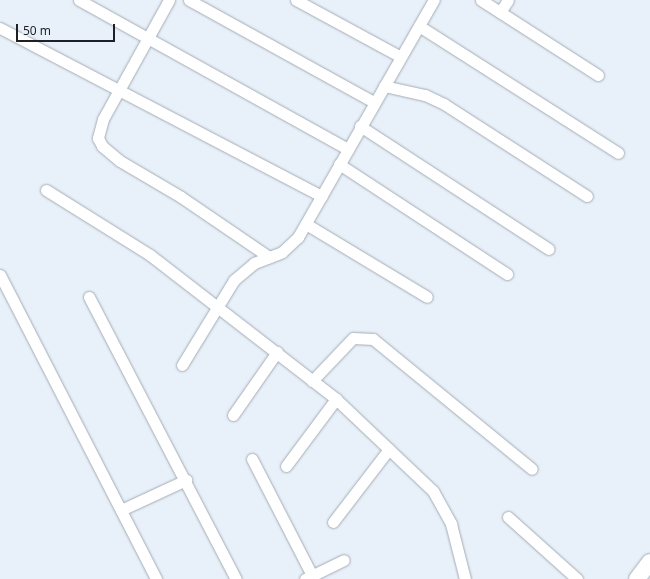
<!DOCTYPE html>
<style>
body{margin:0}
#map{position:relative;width:650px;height:579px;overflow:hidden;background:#e8f0f9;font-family:"Noto Sans",sans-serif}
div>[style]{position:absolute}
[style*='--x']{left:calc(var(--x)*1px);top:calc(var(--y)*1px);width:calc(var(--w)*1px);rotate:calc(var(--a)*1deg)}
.roads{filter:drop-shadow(0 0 1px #a4acb4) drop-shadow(0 0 1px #a4acb4)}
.street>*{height:11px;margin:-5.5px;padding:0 5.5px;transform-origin:5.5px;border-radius:5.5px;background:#fff}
.secondary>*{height:16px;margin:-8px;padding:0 8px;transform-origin:8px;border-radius:8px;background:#fff}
span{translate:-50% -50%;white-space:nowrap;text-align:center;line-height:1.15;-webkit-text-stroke:3.5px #e8f0f9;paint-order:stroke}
.scale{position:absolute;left:16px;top:24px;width:99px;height:18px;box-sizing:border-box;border:2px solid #1d2024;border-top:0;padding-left:5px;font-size:12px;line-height:14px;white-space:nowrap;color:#1d2024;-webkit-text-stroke:3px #e8f0f9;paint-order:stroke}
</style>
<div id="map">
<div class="roads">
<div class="street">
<i style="--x:79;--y:0;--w:308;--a:29"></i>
<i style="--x:169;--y:0;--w:136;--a:119"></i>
<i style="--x:103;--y:119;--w:20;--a:105"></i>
<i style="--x:98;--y:138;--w:9;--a:63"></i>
<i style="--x:102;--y:146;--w:23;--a:40"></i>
<i style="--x:120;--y:161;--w:71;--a:30.5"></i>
<i style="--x:181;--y:197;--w:107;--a:34.3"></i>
<i style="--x:189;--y:0;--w:211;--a:28.9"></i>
<i style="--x:296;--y:0;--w:119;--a:28.5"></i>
<i style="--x:481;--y:0;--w:139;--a:32.7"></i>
<i style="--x:500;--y:12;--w:14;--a:-56"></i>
<i style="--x:419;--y:26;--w:236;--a:32.5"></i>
<i style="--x:0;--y:28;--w:363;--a:27.6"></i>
<i style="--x:384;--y:86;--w:42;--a:12.4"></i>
<i style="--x:425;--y:95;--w:21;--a:25"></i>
<i style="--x:444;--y:104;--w:170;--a:32.8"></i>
<i style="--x:360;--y:126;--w:225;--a:33.1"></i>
<i style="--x:339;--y:164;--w:201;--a:33.2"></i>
<i style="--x:46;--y:190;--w:123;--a:32"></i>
<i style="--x:150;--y:255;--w:235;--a:37.7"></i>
<i style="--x:336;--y:399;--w:134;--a:43.5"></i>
<i style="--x:433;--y:491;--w:38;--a:61"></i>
<i style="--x:451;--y:524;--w:57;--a:75.7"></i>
<i style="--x:306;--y:224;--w:141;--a:31.1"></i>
<i style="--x:0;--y:275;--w:342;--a:62.8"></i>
<i style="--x:89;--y:297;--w:318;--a:62.5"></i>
<i style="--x:182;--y:365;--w:100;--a:-58.5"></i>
<i style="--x:234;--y:280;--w:26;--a:-40"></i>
<i style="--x:254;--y:263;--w:30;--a:-21"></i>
<i style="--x:282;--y:252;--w:22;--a:-43"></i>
<i style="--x:298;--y:237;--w:273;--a:-60.2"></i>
<i style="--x:312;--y:381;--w:59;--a:-46.4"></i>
<i style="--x:353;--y:338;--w:20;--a:3"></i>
<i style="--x:373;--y:339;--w:205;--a:39.3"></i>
<i style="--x:233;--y:415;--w:77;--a:-55.1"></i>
<i style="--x:252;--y:459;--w:131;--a:62.7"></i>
<i style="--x:286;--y:466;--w:84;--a:-53.3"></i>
<i style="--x:121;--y:510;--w:72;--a:-24.8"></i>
<i style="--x:508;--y:517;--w:93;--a:41.9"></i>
<i style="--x:333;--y:522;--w:92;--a:-52.5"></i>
<i style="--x:305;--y:579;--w:43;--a:-26"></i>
</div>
<div class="secondary">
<i style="--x:637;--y:579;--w:21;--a:-53"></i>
</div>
</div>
<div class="scale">50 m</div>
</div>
